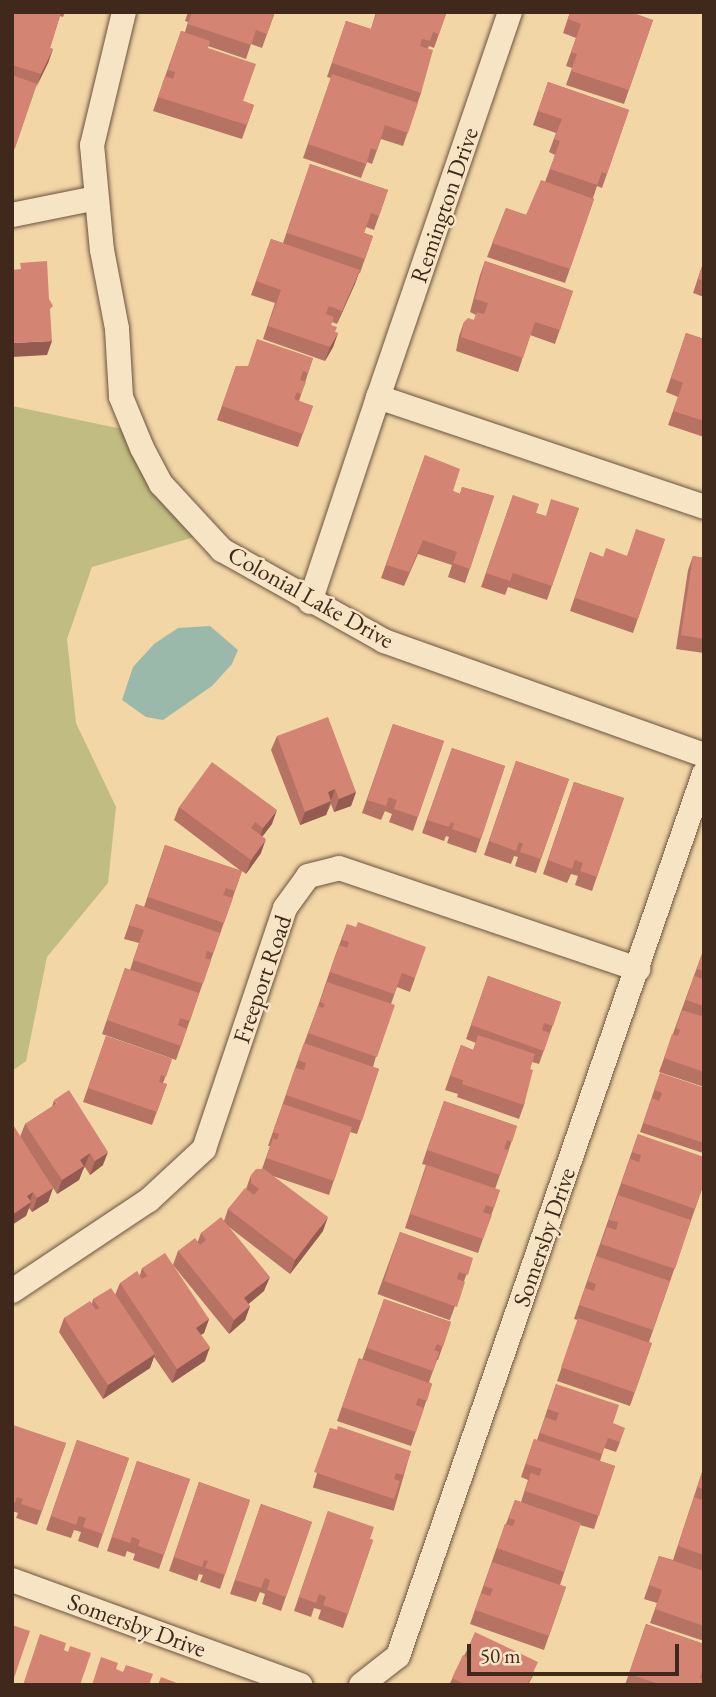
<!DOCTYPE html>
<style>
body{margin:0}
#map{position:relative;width:716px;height:1697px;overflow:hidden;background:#f2d6a6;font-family:"EB Garamond",serif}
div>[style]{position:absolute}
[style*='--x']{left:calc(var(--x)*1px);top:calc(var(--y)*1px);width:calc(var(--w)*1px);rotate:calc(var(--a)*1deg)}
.green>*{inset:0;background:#c1bc82}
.water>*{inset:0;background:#9bb9ab}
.roads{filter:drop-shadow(0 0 2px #6c543e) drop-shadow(0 0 2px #6c543e)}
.minor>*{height:24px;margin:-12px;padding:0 12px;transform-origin:12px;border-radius:12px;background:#f7e4c5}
.wall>*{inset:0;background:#b67263;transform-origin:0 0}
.shaded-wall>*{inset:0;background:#945c50}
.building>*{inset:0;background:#d48473;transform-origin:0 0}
span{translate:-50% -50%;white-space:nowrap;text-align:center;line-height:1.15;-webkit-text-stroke:5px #f7e4c5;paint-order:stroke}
.street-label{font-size:24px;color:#40291b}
.frame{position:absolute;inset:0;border:14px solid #40291b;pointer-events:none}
.scale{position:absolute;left:467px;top:1644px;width:212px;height:32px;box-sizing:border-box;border:4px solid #40291b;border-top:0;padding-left:9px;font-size:21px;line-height:24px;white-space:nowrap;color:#40291b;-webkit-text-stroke:5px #f7e4c5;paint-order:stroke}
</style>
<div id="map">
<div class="green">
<i style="clip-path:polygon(12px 406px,122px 429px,201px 535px,92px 567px,67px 639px,76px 723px,116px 807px,108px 883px,47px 957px,26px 1061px,12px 1071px)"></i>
</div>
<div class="water">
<i style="clip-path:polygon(210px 626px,238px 650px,232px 664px,212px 686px,163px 720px,146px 717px,122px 700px,133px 667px,154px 644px,178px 628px)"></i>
</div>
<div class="roads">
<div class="minor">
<i style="--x:124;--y:12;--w:137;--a:103.5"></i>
<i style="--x:92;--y:145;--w:105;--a:84.6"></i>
<i style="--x:102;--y:250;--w:80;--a:79.2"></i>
<i style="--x:117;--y:329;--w:68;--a:86.6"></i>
<i style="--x:121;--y:397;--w:55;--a:67.6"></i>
<i style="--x:142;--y:448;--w:41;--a:62.2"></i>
<i style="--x:161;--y:484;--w:90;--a:47.3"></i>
<i style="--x:222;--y:550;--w:186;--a:29.3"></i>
<i style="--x:384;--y:641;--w:340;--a:19.6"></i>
<i style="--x:510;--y:12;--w:407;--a:108.9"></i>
<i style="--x:378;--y:397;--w:344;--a:18.6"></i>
<i style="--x:12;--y:215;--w:86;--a:-11.4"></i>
<i style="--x:310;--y:602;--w:216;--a:-71.6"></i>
<i style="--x:12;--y:1291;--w:164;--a:-33.6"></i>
<i style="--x:149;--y:1200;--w:75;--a:-42.8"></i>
<i style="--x:204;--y:1149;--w:254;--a:-71.4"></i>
<i style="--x:285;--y:908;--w:39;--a:-54"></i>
<i style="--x:308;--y:876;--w:32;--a:-14"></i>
<i style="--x:339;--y:868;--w:316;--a:18.7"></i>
<i style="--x:12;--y:1580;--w:307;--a:20"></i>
<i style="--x:361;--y:1685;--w:47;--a:-38.1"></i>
<i style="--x:398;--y:1656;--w:934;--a:-70.87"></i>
</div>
</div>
<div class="wall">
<i style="clip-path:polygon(12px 12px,65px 12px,63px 17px,60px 16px,50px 48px,53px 49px,48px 63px,35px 88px,12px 156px)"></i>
<i style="clip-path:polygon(188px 12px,275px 12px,262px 48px,251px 44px,246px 59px,208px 46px,208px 48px,243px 101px,254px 105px,242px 139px,153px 111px,181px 31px,185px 32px,188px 22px,185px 21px)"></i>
<i style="clip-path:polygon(376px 12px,446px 12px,446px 14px,434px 48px,429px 46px,428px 48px,421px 93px,403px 146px,381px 139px,372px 164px,367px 162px,361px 178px,303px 158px,331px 78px,327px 77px,346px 21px,371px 29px)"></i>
<i style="clip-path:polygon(570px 12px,653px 20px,624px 104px,566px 85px,572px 68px,566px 66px,576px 38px,563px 33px)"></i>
<i style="clip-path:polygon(548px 82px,629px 110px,602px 188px,597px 186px,593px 198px,594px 199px,565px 283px,487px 257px,506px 208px,526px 215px,545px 182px,555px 155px,549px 152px,556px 133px,533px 125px)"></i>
<i style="clip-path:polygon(310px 164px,388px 190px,374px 230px,366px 227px,364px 233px,373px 236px,360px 273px,359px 273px,337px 324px,332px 322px,331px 325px,335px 332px,338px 333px,333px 347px,325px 361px,263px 339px,275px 303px,251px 295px,271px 239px,283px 243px)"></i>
<i style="clip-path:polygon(704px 260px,704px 297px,693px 293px)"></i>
<i style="clip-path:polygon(485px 261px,573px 291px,555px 344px,530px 335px,518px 372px,456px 351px,459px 336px,464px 322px,474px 320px,476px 315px,470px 312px,480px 275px)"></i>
<i style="clip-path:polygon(686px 333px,704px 339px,704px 437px,668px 425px,678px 397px,666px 392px)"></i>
<i style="clip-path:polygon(313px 358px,299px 401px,313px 406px,298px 447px,217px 420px,236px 366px,247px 366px)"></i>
<i style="clip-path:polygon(425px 455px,453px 491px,460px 494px,462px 487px,494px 496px,465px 583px,448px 577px,452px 565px,418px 554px,404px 586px,381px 578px)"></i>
<i style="clip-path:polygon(513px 495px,536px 513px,545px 516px,579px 508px,547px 600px,508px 587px,505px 595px,481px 587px)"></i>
<i style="clip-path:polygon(665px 539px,633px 633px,570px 611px,590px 552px,603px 557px,627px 556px)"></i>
<i style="clip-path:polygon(693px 556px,704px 558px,704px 653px,676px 649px,688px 570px)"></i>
<i style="clip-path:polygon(393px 724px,444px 741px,413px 831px,389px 822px,392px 814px,385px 811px,381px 820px,362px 813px)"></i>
<i style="clip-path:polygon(277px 736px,356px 792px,351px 806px,334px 812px,331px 804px,326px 815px,300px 825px,271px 750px)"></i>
<i style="clip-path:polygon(452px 748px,505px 766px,476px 853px,447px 843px,449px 837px,446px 836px,444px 841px,422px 833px)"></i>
<i style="clip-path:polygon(516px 761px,569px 779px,536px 873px,515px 866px,518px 857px,514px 856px,511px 864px,484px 855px)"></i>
<i style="clip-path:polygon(574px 782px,624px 798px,592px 891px,575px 885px,578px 876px,571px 874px,567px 883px,543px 874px)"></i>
<i style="clip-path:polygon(179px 807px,272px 824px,262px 837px,261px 853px,246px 874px,242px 871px,176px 1060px,102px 1034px,125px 968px,130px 970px,139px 943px,124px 939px,136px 904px,144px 907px,165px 845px,241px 871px,174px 820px)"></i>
<i style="clip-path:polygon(347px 924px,415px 978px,410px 992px,397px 987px,391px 1004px,373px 1067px,379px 1069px,357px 1134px,350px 1132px,329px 1195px,273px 1176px,323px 1231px,290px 1274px,229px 1227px,264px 1291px,248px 1304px,250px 1306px,245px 1320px,229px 1334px,173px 1265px,178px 1251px,198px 1241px,201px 1233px,224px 1221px,228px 1209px,246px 1189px,251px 1175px,262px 1169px,270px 1146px,268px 1146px,299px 1057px,318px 1006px,334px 959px)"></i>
<i style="clip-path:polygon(703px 951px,704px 952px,704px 1087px,659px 1072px)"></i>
<i style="clip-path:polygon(488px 976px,561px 1002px,539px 1064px,532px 1062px,530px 1069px,524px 1105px,519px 1119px,457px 1097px,458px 1094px,445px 1090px,461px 1045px,473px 1050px,476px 1043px,466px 1039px)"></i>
<i style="clip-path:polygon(106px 1036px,172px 1059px,163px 1083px,167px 1084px,152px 1125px,83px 1102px)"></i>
<i style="clip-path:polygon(660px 1073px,704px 1088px,704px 1150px,703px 1153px,640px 1132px)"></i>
<i style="clip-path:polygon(54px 1100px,103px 1165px,90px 1175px,85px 1167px,83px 1169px,79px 1180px,57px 1194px,43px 1172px,53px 1188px,48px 1202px,32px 1212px,29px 1208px,26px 1216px,20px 1137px,25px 1124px,52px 1107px)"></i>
<i style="clip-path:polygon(444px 1101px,517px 1126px,495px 1189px,500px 1190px,478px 1253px,405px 1228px,426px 1165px,422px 1164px)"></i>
<i style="clip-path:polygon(638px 1134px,704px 1183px,649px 1342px,652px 1343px,630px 1406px,557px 1381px,578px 1320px,574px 1319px)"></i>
<i style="left:400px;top:1232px;width:77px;height:66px;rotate:20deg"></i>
<i style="clip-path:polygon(142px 1268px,209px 1319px,204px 1333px,201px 1335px,205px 1361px,172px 1383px,154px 1357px,150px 1368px,103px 1399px,59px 1332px,64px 1318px,92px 1303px,93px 1299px,115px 1295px,120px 1283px,140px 1275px)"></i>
<i style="clip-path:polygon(384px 1299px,451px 1322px,438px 1360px,437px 1360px,429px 1382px,432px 1384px,411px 1446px,337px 1421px,359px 1358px,362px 1360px)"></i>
<i style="clip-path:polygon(556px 1384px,613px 1423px,620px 1442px,616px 1452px,604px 1448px,600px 1461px,615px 1466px,594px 1529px,580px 1525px,560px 1585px,566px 1587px,544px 1650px,470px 1624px,505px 1524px,506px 1524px,515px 1500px,521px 1502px,528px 1480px,521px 1477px,534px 1439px,537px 1440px)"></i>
<i style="left:330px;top:1428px;width:84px;height:62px;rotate:16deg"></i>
<i style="clip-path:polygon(12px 1429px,66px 1443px,37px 1525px,16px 1518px,18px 1513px,12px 1511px)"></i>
<i style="clip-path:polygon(77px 1440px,129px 1458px,98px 1548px,78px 1541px,81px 1532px,74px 1530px,71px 1538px,46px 1530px)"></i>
<i style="clip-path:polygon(137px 1461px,190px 1479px,159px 1569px,133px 1560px,135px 1554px,127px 1551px,125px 1557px,107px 1551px)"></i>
<i style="clip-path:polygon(704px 1466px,704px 1641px,650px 1623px,657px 1603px,644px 1599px,659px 1556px,673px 1560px)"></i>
<i style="clip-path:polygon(199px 1482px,250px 1500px,220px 1589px,200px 1582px,203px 1575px,199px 1574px,197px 1581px,169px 1571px)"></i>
<i style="clip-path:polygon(261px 1504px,312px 1522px,281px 1611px,262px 1604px,265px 1594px,260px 1592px,256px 1602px,230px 1594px)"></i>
<i style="clip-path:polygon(328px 1511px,370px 1539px,373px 1540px,343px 1628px,318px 1619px,321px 1610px,314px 1608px,311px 1617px,294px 1611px)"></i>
<i style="clip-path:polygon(646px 1624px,704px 1644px,704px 1685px,625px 1685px)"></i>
<i style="clip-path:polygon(467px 1650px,535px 1672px,528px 1685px,449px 1685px)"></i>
</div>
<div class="shaded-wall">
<i style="clip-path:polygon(53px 49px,48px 63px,36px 88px,41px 74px)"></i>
<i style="clip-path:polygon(360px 270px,355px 284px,337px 324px,342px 311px)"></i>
<i style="clip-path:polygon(338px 333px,333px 347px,325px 361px,330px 347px)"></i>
<i style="clip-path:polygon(52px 341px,47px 355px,12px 357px,12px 343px)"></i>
<i style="clip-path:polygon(335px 789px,326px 815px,300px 825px,305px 812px,328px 792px)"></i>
<i style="clip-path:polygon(356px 792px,351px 806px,334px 812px,339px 799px)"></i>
<i style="clip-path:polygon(277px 810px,272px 824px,258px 842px,263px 828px)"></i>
<i style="clip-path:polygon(266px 839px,261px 853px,246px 874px,251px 860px)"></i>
<i style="clip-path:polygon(108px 1152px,103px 1165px,90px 1175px,95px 1161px)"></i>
<i style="clip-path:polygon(90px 1153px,79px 1180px,57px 1194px,62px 1180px,80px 1160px)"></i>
<i style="clip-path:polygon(53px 1188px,48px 1202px,32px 1212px,37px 1198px)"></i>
<i style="clip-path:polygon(33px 1192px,29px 1204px,31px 1202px,26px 1216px,12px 1225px,12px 1215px,27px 1196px)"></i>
<i style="clip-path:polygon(328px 1217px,323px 1231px,290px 1274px,295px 1260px)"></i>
<i style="clip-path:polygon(270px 1277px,264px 1291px,239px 1312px,244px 1298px)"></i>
<i style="clip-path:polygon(250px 1306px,245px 1320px,229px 1334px,234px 1320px)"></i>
<i style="clip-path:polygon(209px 1319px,204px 1333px,191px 1341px,196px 1328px)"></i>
<i style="clip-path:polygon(210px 1347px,205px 1361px,172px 1383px,177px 1369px)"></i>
<i style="clip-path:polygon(155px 1354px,150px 1368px,103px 1399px,108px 1385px)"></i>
</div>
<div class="building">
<i style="clip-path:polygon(12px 12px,61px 12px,50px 48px,53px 49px,41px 74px,12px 65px)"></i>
<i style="clip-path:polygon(192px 12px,275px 12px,267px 34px,256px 30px,251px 45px,188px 24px)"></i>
<i style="clip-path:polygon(377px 12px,442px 12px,446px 14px,439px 34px,433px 32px,430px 41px,422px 39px,420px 46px,433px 50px,421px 93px,332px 63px,346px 21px,371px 29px)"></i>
<i style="clip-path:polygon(570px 12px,631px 12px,653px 20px,629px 90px,571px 71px,577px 54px,571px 52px,581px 24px,568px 19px)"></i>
<i style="clip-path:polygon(181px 31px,210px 41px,208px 48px,256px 64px,243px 101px,254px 105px,247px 125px,158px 97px,165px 76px,173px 79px,175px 72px,168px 70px)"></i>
<i style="clip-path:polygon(332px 74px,418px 103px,408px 133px,385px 125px,377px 150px,371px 148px,366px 164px,308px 144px)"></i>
<i style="clip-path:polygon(12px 75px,37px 84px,15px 148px,12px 146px)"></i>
<i style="clip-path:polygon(548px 82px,629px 110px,607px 174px,602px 172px,597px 185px,550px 169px,560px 141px,554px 139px,562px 119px,538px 111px)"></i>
<i style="clip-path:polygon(310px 164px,388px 190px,379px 216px,371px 213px,364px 233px,373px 236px,365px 259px,287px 233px)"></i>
<i style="clip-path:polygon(541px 180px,594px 199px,570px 269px,492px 243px,506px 208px,526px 215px)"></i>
<i style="clip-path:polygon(271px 239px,360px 270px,342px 311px,329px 306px,326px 314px,334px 317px,331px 325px,337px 327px,335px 332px,338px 333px,330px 347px,268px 326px,281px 290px,256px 281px)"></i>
<i style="clip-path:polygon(47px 261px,49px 299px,53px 306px,50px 309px,52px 341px,12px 343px,12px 270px,21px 269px,20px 263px)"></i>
<i style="clip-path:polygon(485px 261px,573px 291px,560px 330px,535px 322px,523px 358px,461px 337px,464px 322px,468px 318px,474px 320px,477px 312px,484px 314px,488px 303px,475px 299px)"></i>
<i style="clip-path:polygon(704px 261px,704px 281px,698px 279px)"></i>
<i style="clip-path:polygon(686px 333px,704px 339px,704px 421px,673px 411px,683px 383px,671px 378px)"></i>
<i style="clip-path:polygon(257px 339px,313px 358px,308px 373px,303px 371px,300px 380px,306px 382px,301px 394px,297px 392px,294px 399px,313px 406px,303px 434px,222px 406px,236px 366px,248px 366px)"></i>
<i style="clip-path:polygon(425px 455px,460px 469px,453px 491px,460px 494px,462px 487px,494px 496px,470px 569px,453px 563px,457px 552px,423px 540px,409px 572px,386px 565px)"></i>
<i style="clip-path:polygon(513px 495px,539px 504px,536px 513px,546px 516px,551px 499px,579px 508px,552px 586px,513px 573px,510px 581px,486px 573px)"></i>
<i style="clip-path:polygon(636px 529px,665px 539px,638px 619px,575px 598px,590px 552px,603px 557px,606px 548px,627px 556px)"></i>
<i style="clip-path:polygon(693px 556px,704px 558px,704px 639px,681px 635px)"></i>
<i style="clip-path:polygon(328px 717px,356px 792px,339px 799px,335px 789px,328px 792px,331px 801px,305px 812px,277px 736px)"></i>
<i style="clip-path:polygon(393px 724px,444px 741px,418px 817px,394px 809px,397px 800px,389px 797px,386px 806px,367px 800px)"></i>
<i style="clip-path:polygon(452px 748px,505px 766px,481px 839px,452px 829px,454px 824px,451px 822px,449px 827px,427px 820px)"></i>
<i style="clip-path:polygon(516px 761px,569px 779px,541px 859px,520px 852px,523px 844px,519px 842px,516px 851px,489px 841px)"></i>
<i style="clip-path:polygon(212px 762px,277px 810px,263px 828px,255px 822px,251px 828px,266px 839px,251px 860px,179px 807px)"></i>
<i style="clip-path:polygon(574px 782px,624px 798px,597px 877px,580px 871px,583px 863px,575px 860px,572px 869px,548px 860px)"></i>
<i style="clip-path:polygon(165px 845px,242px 871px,235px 891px,226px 888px,223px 895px,233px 898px,224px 923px,148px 897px)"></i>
<i style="clip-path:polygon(136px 904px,220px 933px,213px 953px,207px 951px,205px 958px,211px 960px,203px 984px,133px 960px,144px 930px,129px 925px)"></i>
<i style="clip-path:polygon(358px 922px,426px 947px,415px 978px,402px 973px,394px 994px,330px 972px,339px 945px,347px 948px,349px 942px,342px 940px,347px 924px,356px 927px)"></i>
<i style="clip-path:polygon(703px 951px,704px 952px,704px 971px,697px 969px)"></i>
<i style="clip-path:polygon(125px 968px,199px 993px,190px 1021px,180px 1018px,178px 1025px,187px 1029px,181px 1046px,107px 1020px)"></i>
<i style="clip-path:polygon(488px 976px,561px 1002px,553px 1026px,544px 1023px,542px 1030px,550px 1033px,544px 1051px,471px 1025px)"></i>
<i style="clip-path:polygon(694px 976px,703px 979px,704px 976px,704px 1006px,686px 1000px)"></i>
<i style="clip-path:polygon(327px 982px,395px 1005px,377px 1057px,308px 1033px,318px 1006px,323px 1008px,325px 1004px,320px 1002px)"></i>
<i style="clip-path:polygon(682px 1010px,704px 1017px,704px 1072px,664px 1058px,672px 1034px,678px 1036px,680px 1030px,676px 1028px)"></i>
<i style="clip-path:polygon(478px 1035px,535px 1054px,530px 1069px,533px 1070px,524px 1105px,462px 1084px,463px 1080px,450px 1076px,461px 1045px,473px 1050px)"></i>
<i style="clip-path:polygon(106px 1036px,172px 1059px,166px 1077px,161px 1075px,159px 1082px,167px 1084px,157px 1112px,88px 1088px)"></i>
<i style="clip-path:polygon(304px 1043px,379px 1069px,362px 1121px,286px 1095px,295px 1068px,304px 1070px,306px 1063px,298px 1060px)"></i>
<i style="clip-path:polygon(660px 1073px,704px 1088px,704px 1143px,643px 1123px,652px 1098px,659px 1101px,662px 1093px,654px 1090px)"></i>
<i style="clip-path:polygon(69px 1090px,108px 1152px,95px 1161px,90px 1153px,80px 1160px,84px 1166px,62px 1180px,25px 1124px,57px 1103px,54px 1100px)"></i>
<i style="clip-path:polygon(444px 1101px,517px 1126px,512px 1142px,507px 1140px,504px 1149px,509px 1150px,500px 1175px,427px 1150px)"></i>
<i style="clip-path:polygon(283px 1104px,352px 1127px,334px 1181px,266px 1158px,273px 1138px,277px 1140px,279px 1134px,273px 1132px)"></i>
<i style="clip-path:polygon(12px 1123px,53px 1188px,37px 1198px,33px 1192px,27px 1196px,31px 1202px,12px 1215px)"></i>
<i style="clip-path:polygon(638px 1134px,704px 1157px,704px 1183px,695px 1209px,621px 1183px,630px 1159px,639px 1162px,641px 1155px,632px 1152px)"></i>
<i style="clip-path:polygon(427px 1165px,500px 1190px,494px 1208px,486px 1205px,483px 1212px,492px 1215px,483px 1239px,410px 1214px)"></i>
<i style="clip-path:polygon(256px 1169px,264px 1169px,328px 1217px,295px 1260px,228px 1209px,245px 1188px,254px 1195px,259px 1189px,251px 1183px,251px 1175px)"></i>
<i style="clip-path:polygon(618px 1195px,691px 1220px,675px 1269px,601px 1244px,607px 1227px,616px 1230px,618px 1222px,609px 1220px)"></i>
<i style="clip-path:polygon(221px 1217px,270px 1277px,244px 1298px,250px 1306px,234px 1320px,178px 1251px,195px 1238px,200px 1245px,206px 1240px,201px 1233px)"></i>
<i style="clip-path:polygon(400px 1232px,473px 1258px,468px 1275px,459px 1272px,457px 1279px,465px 1282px,457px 1307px,384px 1281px)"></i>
<i style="clip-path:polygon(165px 1253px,209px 1319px,196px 1328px,210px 1347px,177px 1369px,120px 1283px,137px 1271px,142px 1279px,147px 1276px,142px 1268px)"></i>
<i style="clip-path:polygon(596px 1256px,670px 1281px,653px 1330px,579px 1305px,585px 1288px,594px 1291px,596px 1284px,588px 1281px)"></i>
<i style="clip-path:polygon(111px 1288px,155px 1354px,108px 1385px,64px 1318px,90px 1301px,96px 1310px,99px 1308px,93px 1299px)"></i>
<i style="clip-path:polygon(384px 1299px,451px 1322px,443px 1347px,437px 1344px,434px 1350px,439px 1352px,433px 1371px,367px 1348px)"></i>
<i style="left:578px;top:1318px;width:78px;height:52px;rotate:19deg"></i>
<i style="clip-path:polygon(359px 1358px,432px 1384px,427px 1401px,418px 1398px,416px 1405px,424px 1408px,416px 1432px,342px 1407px)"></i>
<i style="clip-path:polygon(556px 1384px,619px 1405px,613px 1423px,625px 1428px,620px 1442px,608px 1438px,602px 1454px,540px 1433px,545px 1417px,556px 1421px,559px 1413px,548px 1409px)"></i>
<i style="clip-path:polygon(13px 1425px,66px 1443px,42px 1511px,21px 1504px,23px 1499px,17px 1497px,15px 1503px,12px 1502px,12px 1429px)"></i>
<i style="clip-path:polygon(338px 1426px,411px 1451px,403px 1475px,396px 1473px,394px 1479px,400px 1481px,394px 1499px,314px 1472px,330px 1428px,337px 1430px)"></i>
<i style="clip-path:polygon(534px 1439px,615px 1466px,599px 1516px,525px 1491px,531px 1473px,539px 1476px,542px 1469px,526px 1464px)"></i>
<i style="clip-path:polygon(77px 1440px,129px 1458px,103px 1534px,83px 1527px,86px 1518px,79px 1516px,76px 1525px,51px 1516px)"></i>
<i style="clip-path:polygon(137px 1461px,190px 1479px,164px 1555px,138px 1546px,140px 1540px,132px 1537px,130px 1543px,112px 1537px)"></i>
<i style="clip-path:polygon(704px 1467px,704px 1489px,697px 1487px)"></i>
<i style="clip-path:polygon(199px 1482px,250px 1500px,225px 1575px,205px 1568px,208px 1561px,204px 1560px,202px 1567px,174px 1557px)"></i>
<i style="clip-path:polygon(694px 1497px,704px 1501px,704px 1555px,678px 1546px)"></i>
<i style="clip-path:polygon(515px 1500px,581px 1523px,564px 1572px,497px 1548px,505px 1524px,513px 1526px,515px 1520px,509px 1518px)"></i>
<i style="clip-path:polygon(261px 1504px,312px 1522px,286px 1597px,267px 1590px,270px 1580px,265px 1578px,261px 1588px,235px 1580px)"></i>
<i style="clip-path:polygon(328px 1511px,374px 1527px,370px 1539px,373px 1540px,348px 1614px,323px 1605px,326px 1597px,319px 1594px,316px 1603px,299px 1597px)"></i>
<i style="clip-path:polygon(659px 1556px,704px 1571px,704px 1626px,655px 1609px,662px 1590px,649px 1585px)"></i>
<i style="clip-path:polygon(492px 1562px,566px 1587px,549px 1636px,475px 1610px,481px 1593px,490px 1596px,493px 1589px,484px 1586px)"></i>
<i style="clip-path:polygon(646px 1624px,704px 1644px,704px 1672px,702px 1671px,700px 1678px,704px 1680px,704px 1685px,662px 1685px,629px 1674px)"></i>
<i style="clip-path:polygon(12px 1625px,30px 1631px,12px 1684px)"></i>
<i style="clip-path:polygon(475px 1632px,538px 1662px,527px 1685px,466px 1685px,452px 1678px,463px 1655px,468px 1658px,472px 1652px,467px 1650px)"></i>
<i style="clip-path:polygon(40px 1634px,66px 1643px,64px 1650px,68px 1652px,70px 1646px,91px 1653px,80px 1685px,23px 1685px)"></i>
<i style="clip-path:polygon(101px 1657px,118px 1663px,116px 1669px,123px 1672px,126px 1665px,153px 1674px,149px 1685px,92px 1685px)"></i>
<i style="clip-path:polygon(161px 1677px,182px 1685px,158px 1685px)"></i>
</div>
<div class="street-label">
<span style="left:444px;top:205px;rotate:-71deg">Remington Drive</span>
<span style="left:311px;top:597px;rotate:29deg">Colonial Lake Drive</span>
<span style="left:262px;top:979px;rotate:-71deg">Freeport Road</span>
<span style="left:544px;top:1237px;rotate:-71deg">Somersby Drive</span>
<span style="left:137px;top:1625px;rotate:20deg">Somersby Drive</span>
</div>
<div class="frame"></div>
<div class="scale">50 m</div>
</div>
